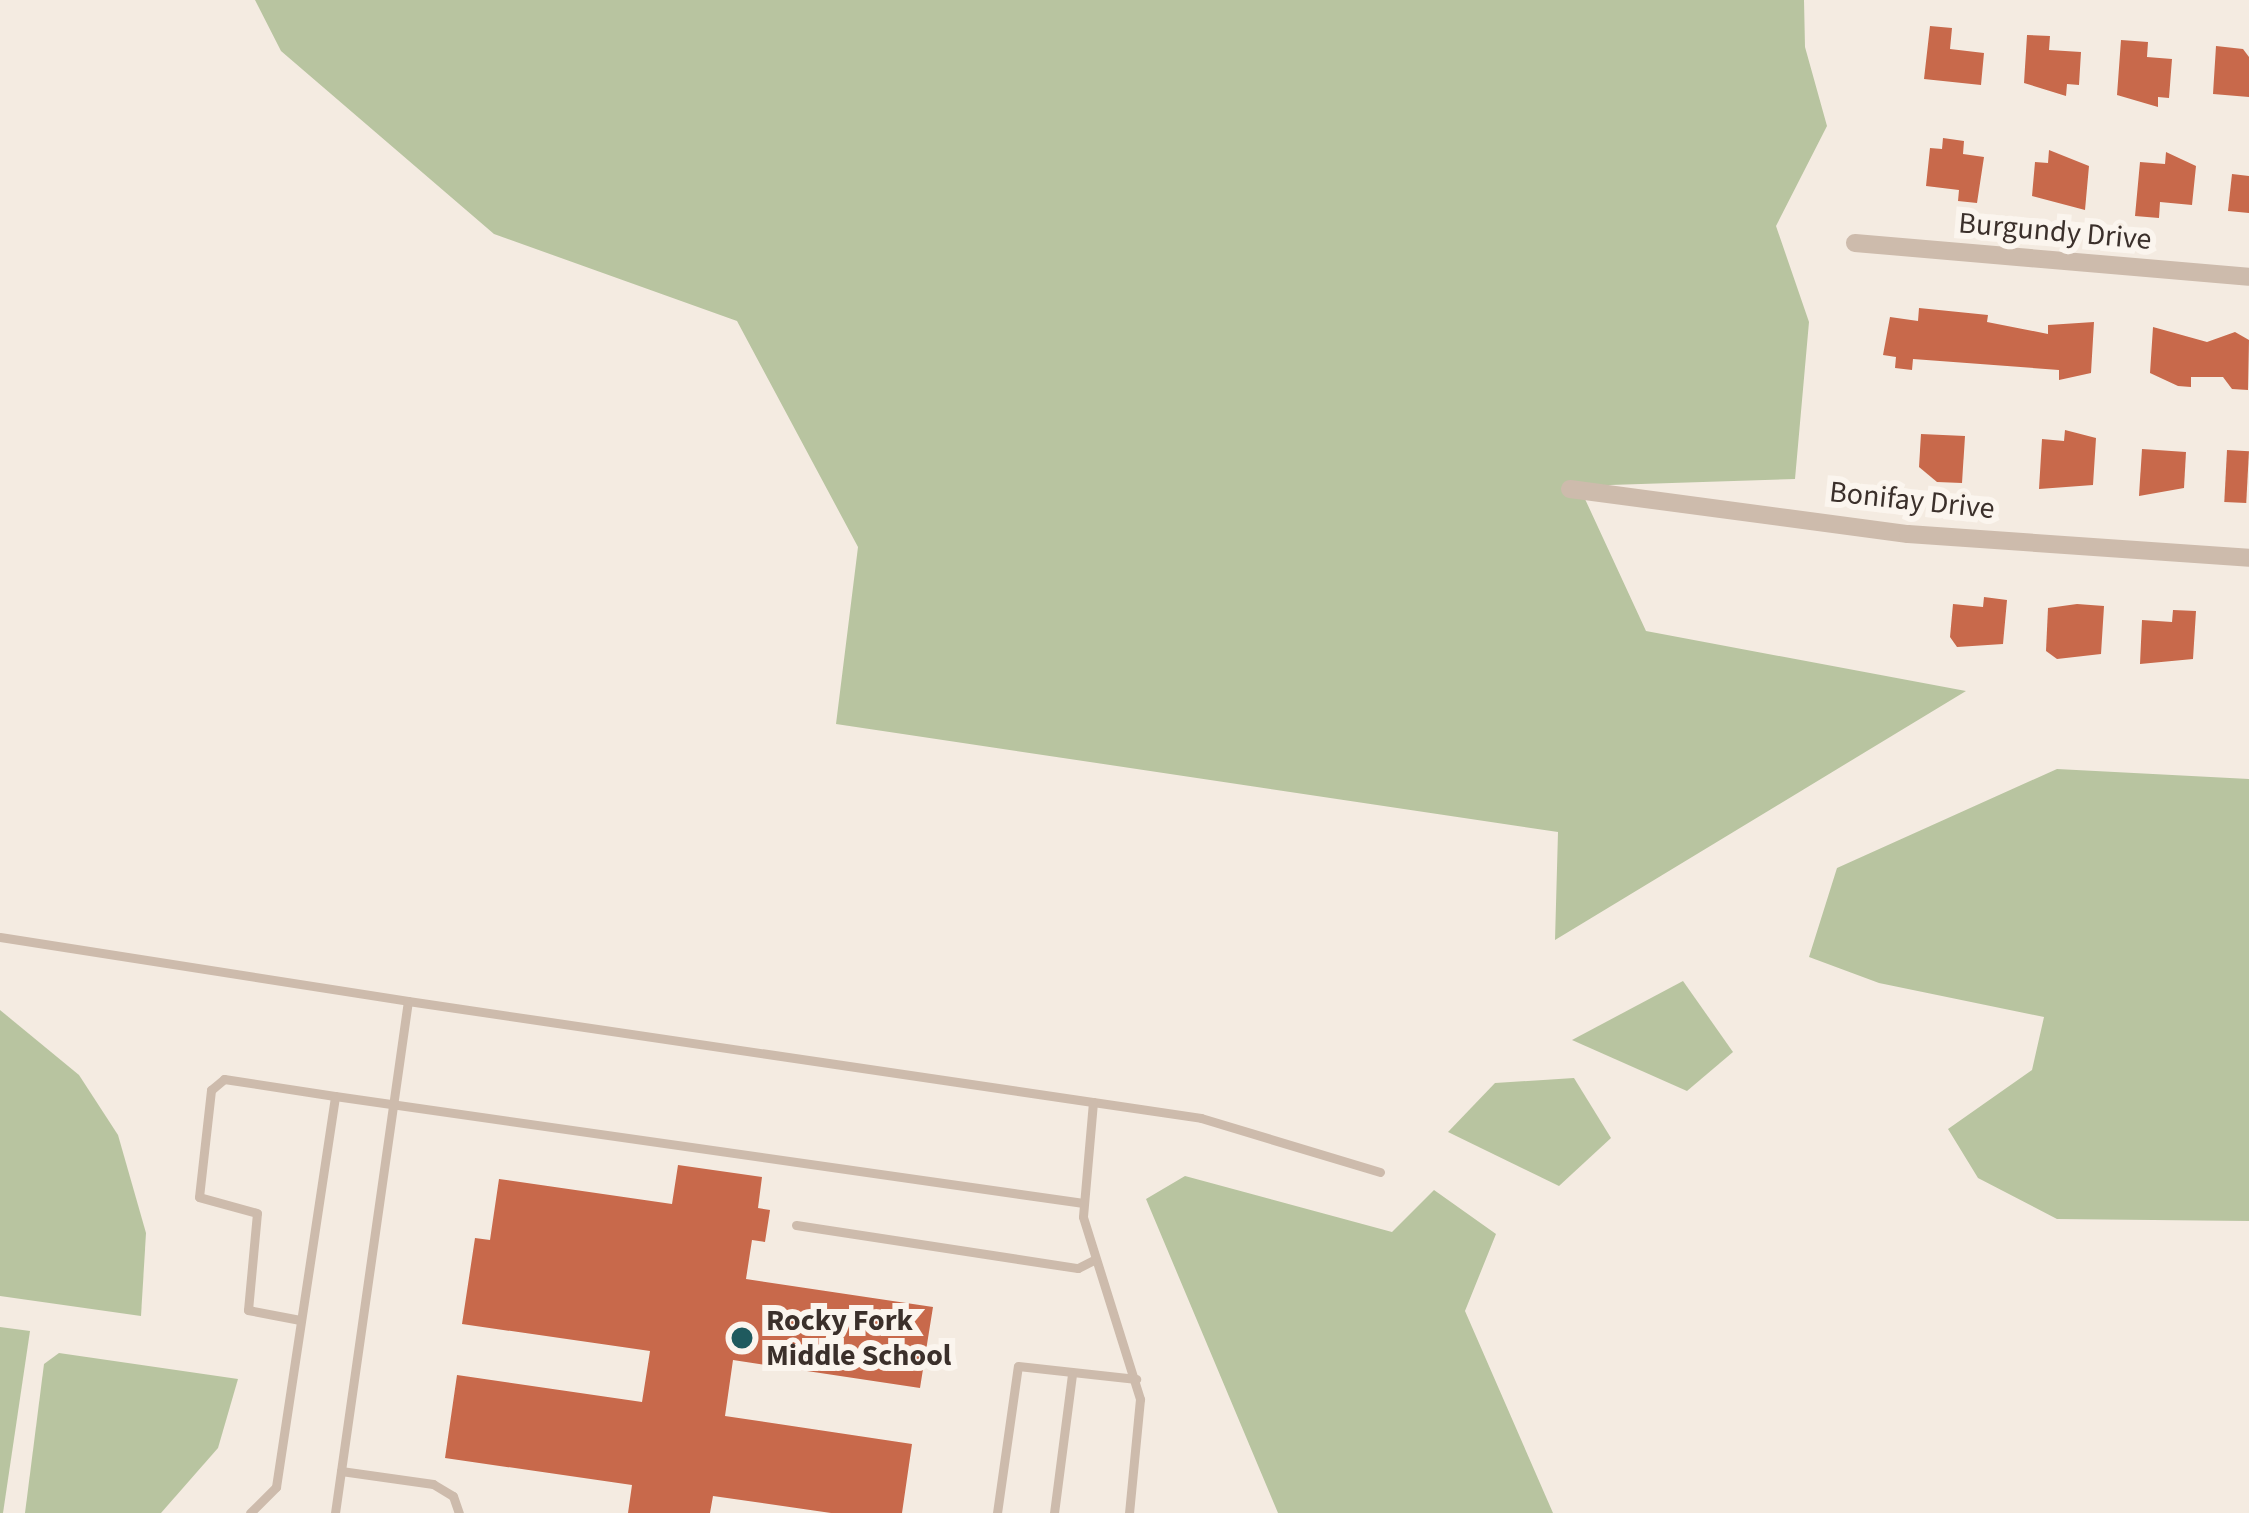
<!DOCTYPE html>
<style>
body{margin:0}
#map{position:relative;width:2249px;height:1513px;overflow:hidden;background:#f4ebe1;font-family:"Source Sans 3",sans-serif}
div>[style]{position:absolute}
[style*='--x']{left:calc(var(--x)*1px);top:calc(var(--y)*1px);width:calc(var(--w)*1px);rotate:calc(var(--a)*1deg)}
.green>*{inset:0;background:#b8c4a0}
.building>*{inset:0;background:#c8694b;transform-origin:0 0}
.service>*{height:9px;margin:-4.5px;padding:0 4.5px;transform-origin:4.5px;border-radius:4.5px;background:#cdbbac}
.minor>*{height:18px;margin:-9px;padding:0 9px;transform-origin:9px;border-radius:9px;background:#cdbbac}
.dots>*{width:33px;height:33px;translate:-50% -50%;box-sizing:border-box;border:6px solid #fbf5ee;border-radius:50%}
span{translate:-50% -50%;white-space:nowrap;text-align:center;line-height:1.15;-webkit-text-stroke:12px #fbf5ee;paint-order:stroke}
.street-label{font-size:30px;color:#3b302b}
.poi-label{font-size:30px;color:#3b302b;font-weight:700}
.left{translate:0 -50%;text-align:left}
</style>
<div id="map">
<div class="green">
<i style="clip-path:polygon(255px 0,1804px 0,1805px 47px,1827px 126px,1776px 226px,1809px 322px,1795px 479px,1579px 486px,1646px 631px,1966px 691px,1555px 940px,1558px 832px,836px 724px,858px 547px,737px 321px,494px 234px,281px 51px)"></i>
<i style="clip-path:polygon(2057px 769px,2249px 779px,2249px 1221px,2057px 1219px,1978px 1178px,1948px 1129px,2032px 1070px,2044px 1017px,1879px 983px,1809px 957px,1837px 868px)"></i>
<i style="clip-path:polygon(1683px 981px,1733px 1052px,1687px 1091px,1572px 1040px)"></i>
<i style="clip-path:polygon(0 1010px,79px 1075px,118px 1135px,146px 1233px,141px 1316px,0 1296px)"></i>
<i style="clip-path:polygon(1574px 1078px,1611px 1138px,1559px 1186px,1448px 1132px,1495px 1083px)"></i>
<i style="clip-path:polygon(1185px 1176px,1392px 1232px,1434px 1190px,1496px 1234px,1465px 1311px,1553px 1513px,1278px 1513px,1146px 1199px)"></i>
<i style="clip-path:polygon(0 1327px,30px 1331px,3px 1513px,0 1513px)"></i>
<i style="clip-path:polygon(59px 1353px,238px 1379px,218px 1448px,161px 1513px,25px 1513px,44px 1364px)"></i>
</div>
<div class="building">
<i style="clip-path:polygon(1930px 26px,1952px 28px,1950px 49px,1984px 53px,1981px 85px,1924px 79px)"></i>
<i style="clip-path:polygon(2027px 35px,2050px 36px,2049px 50px,2081px 52px,2079px 85px,2067px 84px,2066px 96px,2024px 83px)"></i>
<i style="clip-path:polygon(2121px 40px,2148px 42px,2147px 57px,2172px 59px,2169px 98px,2158px 97px,2158px 107px,2117px 95px)"></i>
<i style="clip-path:polygon(2216px 46px,2243px 49px,2249px 57px,2249px 97px,2213px 94px)"></i>
<i style="clip-path:polygon(1943px 138px,1964px 141px,1963px 154px,1984px 157px,1977px 203px,1958px 201px,1959px 190px,1926px 186px,1930px 148px,1942px 149px)"></i>
<i style="clip-path:polygon(2049px 150px,2089px 166px,2085px 210px,2032px 196px,2035px 162px,2048px 163px)"></i>
<i style="clip-path:polygon(2166px 152px,2196px 166px,2192px 205px,2160px 202px,2159px 218px,2135px 216px,2140px 162px,2165px 164px)"></i>
<i style="clip-path:polygon(2232px 174px,2249px 176px,2249px 213px,2228px 211px)"></i>
<i style="clip-path:polygon(1919px 308px,1988px 315px,1987px 322px,2048px 334px,2048px 325px,2094px 322px,2091px 373px,2059px 380px,2059px 370px,1913px 359px,1912px 370px,1895px 368px,1896px 357px,1883px 355px,1890px 317px,1918px 321px)"></i>
<i style="clip-path:polygon(2153px 327px,2207px 342px,2235px 332px,2249px 340px,2248px 390px,2232px 389px,2223px 377px,2191px 377px,2191px 387px,2178px 386px,2150px 373px)"></i>
<i style="clip-path:polygon(2065px 430px,2096px 438px,2093px 485px,2039px 489px,2042px 439px,2064px 441px)"></i>
<i style="clip-path:polygon(1921px 434px,1965px 436px,1962px 483px,1937px 482px,1919px 467px)"></i>
<i style="clip-path:polygon(2142px 449px,2186px 452px,2184px 488px,2139px 496px)"></i>
<i style="left:2227px;top:450px;width:22px;height:52px;rotate:3deg"></i>
<i style="clip-path:polygon(1984px 597px,2007px 600px,2003px 644px,1957px 647px,1950px 637px,1953px 604px,1983px 607px)"></i>
<i style="clip-path:polygon(2077px 604px,2104px 606px,2101px 654px,2057px 659px,2046px 651px,2048px 608px)"></i>
<i style="clip-path:polygon(2173px 610px,2196px 611px,2193px 659px,2140px 664px,2142px 620px,2172px 622px)"></i>
<i style="clip-path:polygon(678px 1165px,762px 1177px,758px 1208px,770px 1210px,765px 1242px,752px 1240px,746px 1279px,933px 1307px,920px 1388px,733px 1360px,725px 1416px,912px 1444px,902px 1513px,831px 1513px,713px 1496px,710px 1513px,628px 1513px,632px 1485px,445px 1458px,457px 1375px,642px 1402px,650px 1351px,462px 1324px,475px 1238px,490px 1240px,499px 1179px,672px 1204px)"></i>
</div>
<div class="service">
<i style="--x:0;--y:937;--w:413;--a:8.9"></i>
<i style="--x:1093;--y:1102;--w:109;--a:8.4"></i>
<i style="--x:1201;--y:1118;--w:187;--a:16.8"></i>
<i style="--x:796;--y:1225;--w:285;--a:8.7"></i>
<i style="--x:1078;--y:1268;--w:16;--a:-27"></i>
<i style="--x:300;--y:1320;--w:53;--a:-169.1"></i>
<i style="--x:248;--y:1310;--w:97;--a:-84.7"></i>
<i style="--x:257;--y:1213;--w:60;--a:-164.6"></i>
<i style="--x:199;--y:1197;--w:108;--a:-83.6"></i>
<i style="--x:211;--y:1090;--w:17;--a:-40"></i>
<i style="--x:224;--y:1079;--w:112;--a:8.7"></i>
<i style="--x:341;--y:1471;--w:93;--a:8"></i>
<i style="--x:433;--y:1484;--w:23;--a:31"></i>
<i style="--x:453;--y:1496;--w:18;--a:71"></i>
<i style="--x:250;--y:1513;--w:37;--a:-45"></i>
<i style="--x:276;--y:1487;--w:395;--a:-81.4"></i>
<i style="--x:335;--y:1096;--w:756;--a:8.14"></i>
<i style="--x:335;--y:1513;--w:517;--a:-81.89"></i>
<i style="--x:408;--y:1001;--w:692;--a:8.39"></i>
<i style="--x:1093;--y:1102;--w:115;--a:95"></i>
<i style="--x:1083;--y:1217;--w:191;--a:72.6"></i>
<i style="--x:1140;--y:1399;--w:115;--a:95.5"></i>
<i style="--x:997;--y:1513;--w:148;--a:-81.9"></i>
<i style="--x:1018;--y:1366;--w:119;--a:6.3"></i>
<i style="--x:1054;--y:1513;--w:140;--a:-82.6"></i>
</div>
<div class="minor">
<i style="--x:1855;--y:243;--w:395;--a:4.9"></i>
<i style="--x:1570;--y:489;--w:341;--a:7.6"></i>
<i style="--x:1908;--y:534;--w:342;--a:4"></i>
</div>
<div class="dots">
<i style="left:742px;top:1338px;background:#1f5a5e"></i>
</div>
<div class="street-label">
<span style="left:2055px;top:232px;rotate:5deg">Burgundy Drive</span>
<span style="left:1912px;top:501px;rotate:6deg">Bonifay Drive</span>
</div>
<div class="poi-label">
<span class="left" style="left:766px;top:1338px">Rocky Fork<br>Middle School</span>
</div>
</div>
